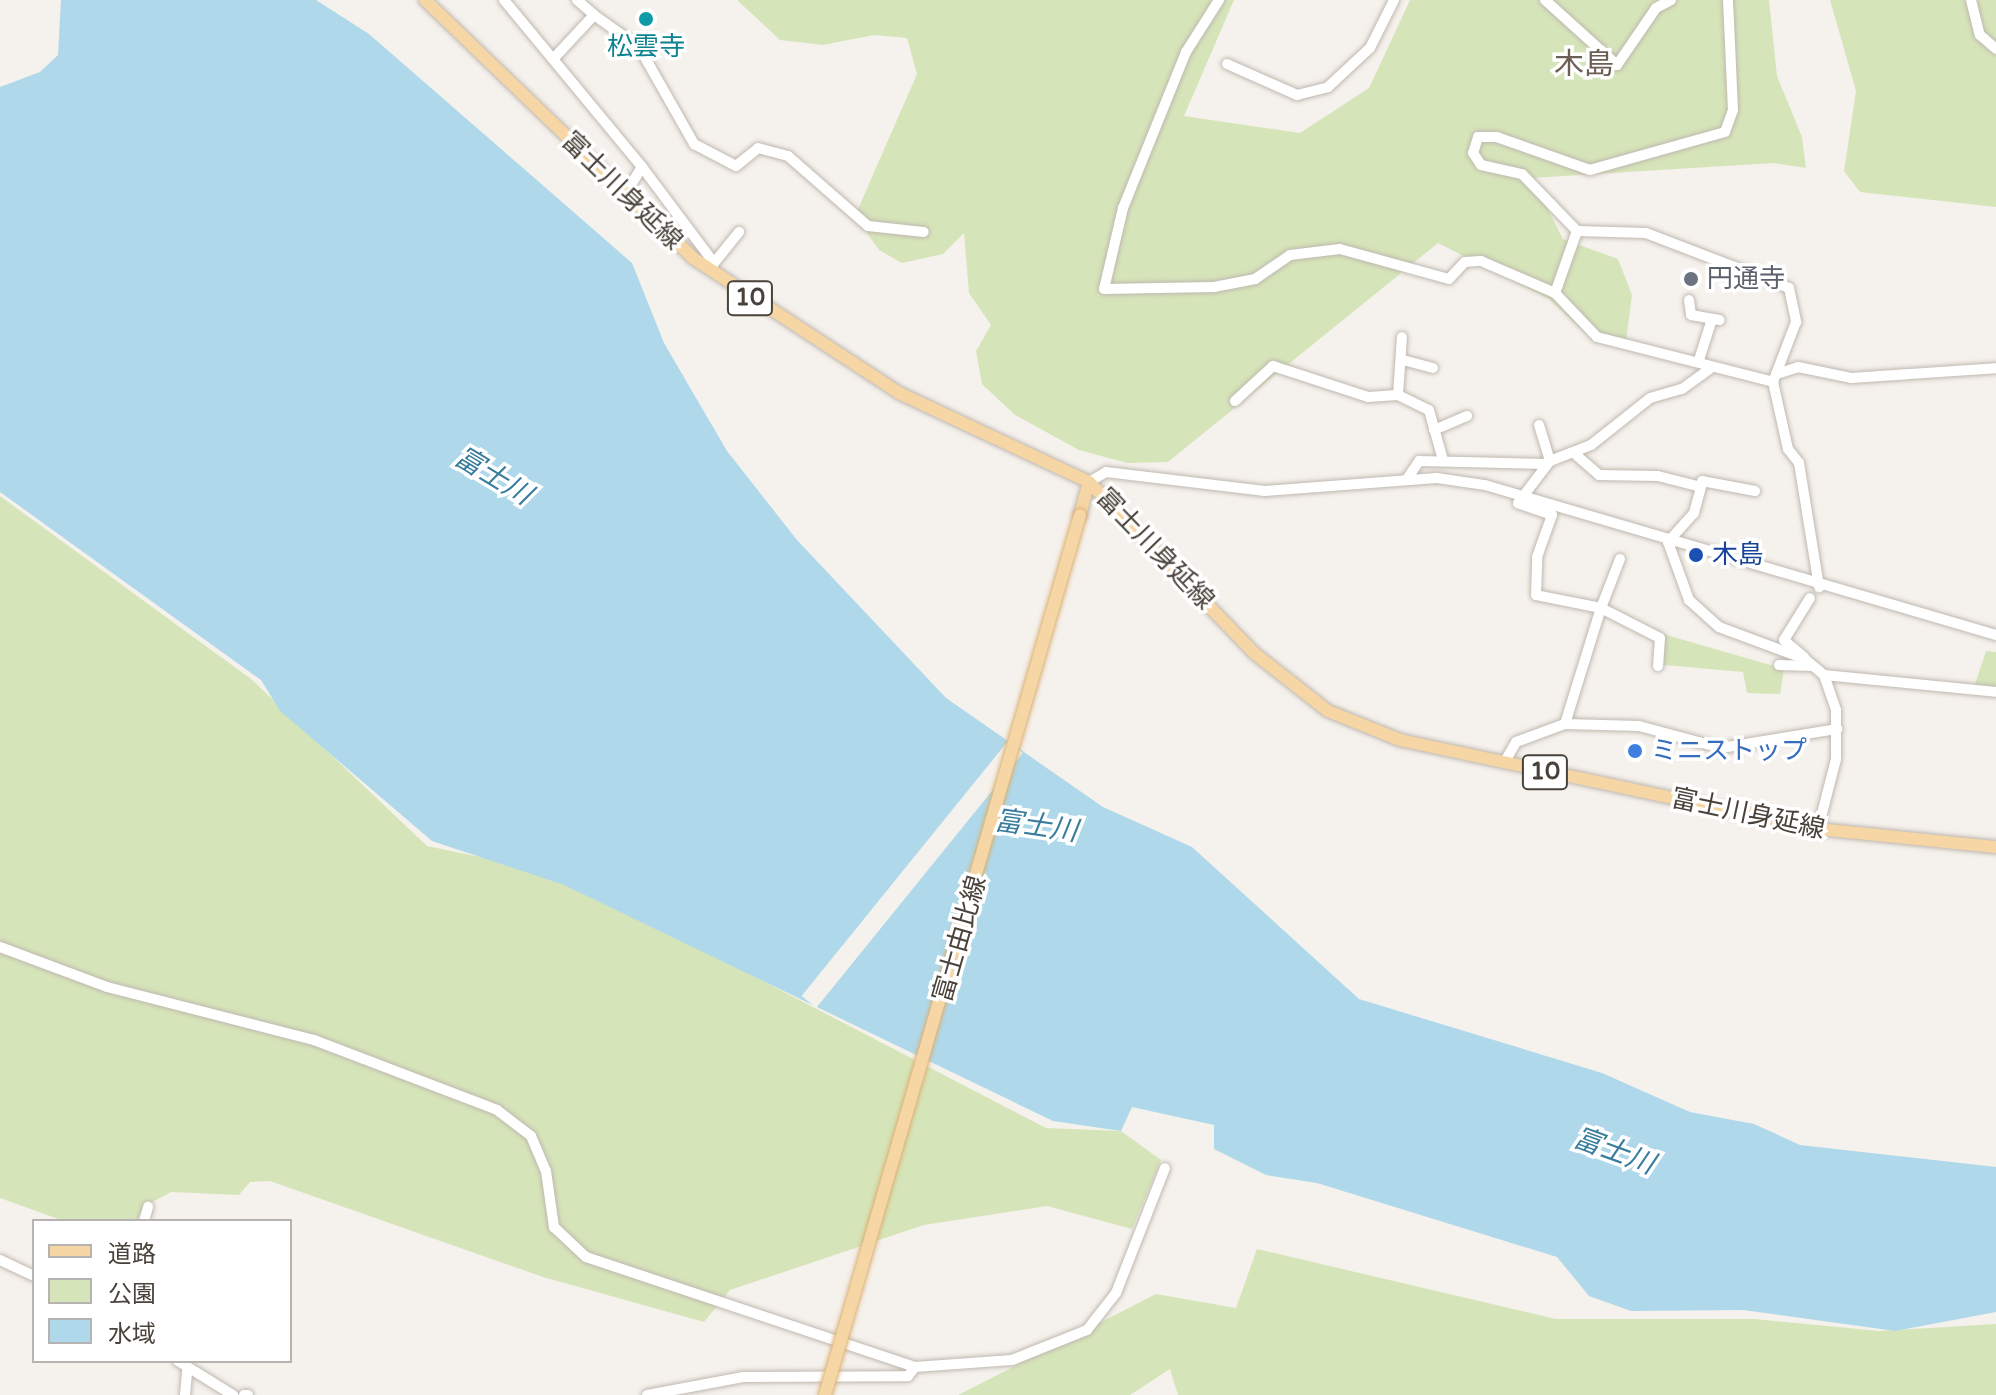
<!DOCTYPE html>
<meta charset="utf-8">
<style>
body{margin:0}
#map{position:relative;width:1996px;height:1395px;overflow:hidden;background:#f5f1ec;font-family:"Varela Round","Noto Sans JP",sans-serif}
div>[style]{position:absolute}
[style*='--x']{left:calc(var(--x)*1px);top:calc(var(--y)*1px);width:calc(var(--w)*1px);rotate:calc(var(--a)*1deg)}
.green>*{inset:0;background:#d6e5b9}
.water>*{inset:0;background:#afd9eb}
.pier>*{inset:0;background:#f5f1ec;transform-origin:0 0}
.roads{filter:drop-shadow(0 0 2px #c0b8b0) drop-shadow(0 0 2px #c0b8b0)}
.minor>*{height:10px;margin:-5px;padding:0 5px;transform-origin:5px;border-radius:5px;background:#fff}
.major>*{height:12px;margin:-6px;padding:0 6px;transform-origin:6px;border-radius:6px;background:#f6d6a4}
.bridges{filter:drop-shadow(0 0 2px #dab175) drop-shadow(0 0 2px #dab175)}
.major-bridge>*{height:12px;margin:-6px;padding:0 6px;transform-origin:6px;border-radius:6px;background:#f6d6a4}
.dots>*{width:22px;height:22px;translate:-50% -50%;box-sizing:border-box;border:4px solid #fff;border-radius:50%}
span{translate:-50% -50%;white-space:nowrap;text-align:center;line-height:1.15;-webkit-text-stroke:7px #fff;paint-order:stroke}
.shield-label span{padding:2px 6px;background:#fff;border:2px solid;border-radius:6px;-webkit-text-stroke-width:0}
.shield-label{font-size:24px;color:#49423a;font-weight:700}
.culture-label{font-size:26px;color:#0d838f}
.street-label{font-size:26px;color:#49423a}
.worship-label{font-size:26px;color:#5b616d}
.left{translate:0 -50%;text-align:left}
.transit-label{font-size:26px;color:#164399}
.shop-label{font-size:26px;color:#366cbe}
.water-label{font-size:28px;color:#387d9d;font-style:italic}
.quarter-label{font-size:30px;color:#6b5e52}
.legend{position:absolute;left:32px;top:1219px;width:260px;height:144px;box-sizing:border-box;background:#fff;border:2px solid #b6b3b0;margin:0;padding:10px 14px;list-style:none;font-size:24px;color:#49423a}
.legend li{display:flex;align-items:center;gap:16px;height:40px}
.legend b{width:40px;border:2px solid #b6b3b0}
</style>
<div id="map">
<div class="green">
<i style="clip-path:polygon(737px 0,1234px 0,1184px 116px,1300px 133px,1369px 88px,1410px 0,1769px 0,1777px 76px,1802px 137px,1806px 168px,1773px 163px,1532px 178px,1563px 239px,1618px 259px,1632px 295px,1626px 342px,1589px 336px,1549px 299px,1438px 243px,1168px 462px,1127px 463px,1079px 450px,1015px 415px,982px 384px,976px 351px,991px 325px,969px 293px,964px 233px,943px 254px,902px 263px,879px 250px,855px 216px,917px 74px,907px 38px,874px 35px,823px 45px,780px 40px)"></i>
<i style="clip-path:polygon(1830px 0,1996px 0,1996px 207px,1860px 192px,1844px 171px,1856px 91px)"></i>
<i style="clip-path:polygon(0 496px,251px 679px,427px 846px,553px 872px,1046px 1128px,1121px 1131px,1161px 1160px,1132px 1229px,1047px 1206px,924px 1225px,730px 1290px,704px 1322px,543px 1277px,270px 1181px,250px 1182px,239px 1195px,171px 1192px,145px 1206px,136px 1221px,64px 1221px,0 1198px)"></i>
<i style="clip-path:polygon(1663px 634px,1784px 669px,1780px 694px,1747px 693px,1743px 672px,1664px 665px)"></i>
<i style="clip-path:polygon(1986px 651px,1996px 652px,1996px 688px,1974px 687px)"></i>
<i style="clip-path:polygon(1257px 1249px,1556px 1319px,1754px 1319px,1879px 1331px,1996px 1324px,1996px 1395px,1178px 1395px,1170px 1369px,1130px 1395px,958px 1395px,1156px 1294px,1236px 1308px)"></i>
</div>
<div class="water">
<i style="clip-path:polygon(61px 0,316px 0,369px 34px,632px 263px,664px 343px,727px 451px,797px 540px,946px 698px,1103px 807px,1192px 847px,1359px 999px,1602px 1073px,1690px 1112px,1754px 1124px,1800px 1145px,1996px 1167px,1996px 1312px,1895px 1331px,1743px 1310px,1631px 1311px,1589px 1296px,1557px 1257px,1317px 1183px,1266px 1175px,1214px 1149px,1214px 1125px,1132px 1107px,1121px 1131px,1053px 1121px,564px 885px,432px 841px,280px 711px,261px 680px,0 492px,0 87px,40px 72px,58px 55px)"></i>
</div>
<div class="pier">
<i style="left:1008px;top:741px;width:19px;height:328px;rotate:39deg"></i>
</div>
<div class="roads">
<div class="minor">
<i style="--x:504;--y:0;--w:217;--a:50.4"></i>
<i style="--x:642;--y:167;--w:34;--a:122"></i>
<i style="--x:577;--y:0;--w:23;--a:41"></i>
<i style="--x:1219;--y:0;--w:62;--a:122.4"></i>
<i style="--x:1186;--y:52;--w:168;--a:112"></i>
<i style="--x:1123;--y:208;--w:83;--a:103.2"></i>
<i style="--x:1104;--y:289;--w:110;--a:-1"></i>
<i style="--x:1214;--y:287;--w:42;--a:-11"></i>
<i style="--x:1255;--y:279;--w:42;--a:-34.4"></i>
<i style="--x:1290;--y:255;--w:50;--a:-6.8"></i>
<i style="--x:1340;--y:249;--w:113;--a:15.4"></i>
<i style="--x:1449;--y:279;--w:23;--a:-47"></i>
<i style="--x:1465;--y:262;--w:16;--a:-4"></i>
<i style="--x:1481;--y:261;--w:81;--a:23.4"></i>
<i style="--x:1545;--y:0;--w:97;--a:42.1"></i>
<i style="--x:1617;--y:65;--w:69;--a:-55.6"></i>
<i style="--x:1656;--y:8;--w:17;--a:-28"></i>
<i style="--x:1728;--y:0;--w:110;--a:87.4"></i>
<i style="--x:1733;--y:110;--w:23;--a:110"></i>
<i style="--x:1725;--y:132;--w:140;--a:164.3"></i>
<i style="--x:1590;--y:170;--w:99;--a:-160.5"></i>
<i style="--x:1497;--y:137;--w:19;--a:180"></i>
<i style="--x:1478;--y:137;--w:17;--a:107"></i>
<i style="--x:1473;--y:153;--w:14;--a:56"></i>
<i style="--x:1481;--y:165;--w:42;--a:12.4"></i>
<i style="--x:1522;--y:174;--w:79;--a:46"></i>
<i style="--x:1577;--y:231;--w:69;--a:1.7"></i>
<i style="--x:1646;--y:233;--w:153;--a:21"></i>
<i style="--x:1789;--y:288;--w:35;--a:78"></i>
<i style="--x:1796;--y:322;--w:64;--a:111"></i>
<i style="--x:1773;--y:382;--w:69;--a:77.4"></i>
<i style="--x:1788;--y:449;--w:18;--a:52"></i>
<i style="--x:1799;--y:463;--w:126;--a:80.8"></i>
<i style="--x:1971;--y:0;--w:36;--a:76"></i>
<i style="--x:1980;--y:35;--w:21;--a:41"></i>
<i style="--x:555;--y:57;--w:57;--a:-47.1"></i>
<i style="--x:594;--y:15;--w:55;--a:35.4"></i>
<i style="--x:639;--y:47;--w:112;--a:60.4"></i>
<i style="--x:694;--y:144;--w:47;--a:27.6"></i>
<i style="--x:736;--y:166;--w:28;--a:-39"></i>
<i style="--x:758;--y:148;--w:31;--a:15"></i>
<i style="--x:788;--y:156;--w:106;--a:41.2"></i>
<i style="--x:868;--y:226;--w:56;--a:6.1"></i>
<i style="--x:1227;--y:64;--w:77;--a:23.9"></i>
<i style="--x:1297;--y:95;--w:32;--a:-14"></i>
<i style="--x:1328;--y:87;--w:57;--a:-42.9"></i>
<i style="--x:1370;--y:48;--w:54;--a:-63.4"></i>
<i style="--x:642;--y:167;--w:120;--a:53.1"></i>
<i style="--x:714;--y:263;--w:40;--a:-51"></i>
<i style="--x:1577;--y:231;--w:66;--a:109.5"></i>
<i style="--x:1555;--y:293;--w:61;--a:46.3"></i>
<i style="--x:1597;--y:337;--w:182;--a:14.3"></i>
<i style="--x:1689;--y:300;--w:15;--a:82"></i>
<i style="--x:1691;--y:315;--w:29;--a:10"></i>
<i style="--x:1403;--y:360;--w:31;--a:15"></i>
<i style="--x:1699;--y:360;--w:43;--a:-72.4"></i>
<i style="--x:1780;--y:373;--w:19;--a:-18"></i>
<i style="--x:1798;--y:367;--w:54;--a:11.7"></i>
<i style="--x:1851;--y:378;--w:145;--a:-3.9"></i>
<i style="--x:1398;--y:395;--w:58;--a:-86.1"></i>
<i style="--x:1235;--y:401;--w:52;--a:-42.6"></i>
<i style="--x:1273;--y:366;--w:100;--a:18.1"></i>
<i style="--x:1368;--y:397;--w:30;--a:-4"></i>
<i style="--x:1398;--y:395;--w:34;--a:26"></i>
<i style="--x:1429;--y:410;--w:52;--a:74.4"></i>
<i style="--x:1539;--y:425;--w:38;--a:73"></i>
<i style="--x:1434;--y:430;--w:36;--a:-23"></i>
<i style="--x:1575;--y:454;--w:32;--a:41"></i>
<i style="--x:1599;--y:475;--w:59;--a:1"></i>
<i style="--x:1658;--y:476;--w:44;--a:14.3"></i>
<i style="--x:1701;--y:487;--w:27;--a:105"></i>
<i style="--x:1694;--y:513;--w:39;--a:132"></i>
<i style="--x:1668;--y:542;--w:62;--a:70.1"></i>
<i style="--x:1689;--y:600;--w:40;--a:42"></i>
<i style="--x:1719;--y:627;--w:92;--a:20.4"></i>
<i style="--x:1805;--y:659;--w:25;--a:40"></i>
<i style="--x:1824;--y:675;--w:37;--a:71"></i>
<i style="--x:1836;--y:710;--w:49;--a:90"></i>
<i style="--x:1836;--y:759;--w:72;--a:104.4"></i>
<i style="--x:1407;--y:479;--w:22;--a:-56"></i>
<i style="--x:1419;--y:461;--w:128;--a:1.3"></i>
<i style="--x:1702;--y:481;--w:54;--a:10.7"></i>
<i style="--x:1089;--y:482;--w:20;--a:-30"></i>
<i style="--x:1106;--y:472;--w:160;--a:6.8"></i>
<i style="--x:1265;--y:491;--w:172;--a:-4.3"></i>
<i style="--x:1437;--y:478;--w:49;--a:8.3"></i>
<i style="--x:1485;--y:485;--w:533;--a:16.36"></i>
<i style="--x:1620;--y:559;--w:53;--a:111.2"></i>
<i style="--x:1601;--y:608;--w:66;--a:27"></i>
<i style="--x:1660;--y:638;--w:28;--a:94"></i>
<i style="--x:1804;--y:657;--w:26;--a:-140"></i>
<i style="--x:1784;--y:640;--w:49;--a:-58.2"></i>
<i style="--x:1779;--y:665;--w:32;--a:2"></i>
<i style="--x:1824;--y:675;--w:173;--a:5.6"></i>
<i style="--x:1565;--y:724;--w:121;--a:-72.8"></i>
<i style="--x:1601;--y:608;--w:66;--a:-168.7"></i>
<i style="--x:1536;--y:595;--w:38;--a:-88"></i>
<i style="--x:1537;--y:557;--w:45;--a:-70.3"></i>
<i style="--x:1552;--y:515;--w:36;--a:-161"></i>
<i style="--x:1518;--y:503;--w:53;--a:-52.7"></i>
<i style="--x:1550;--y:461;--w:44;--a:-21.3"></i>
<i style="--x:1591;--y:445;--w:75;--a:-38.5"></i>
<i style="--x:1650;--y:398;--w:33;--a:-16"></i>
<i style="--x:1682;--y:389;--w:36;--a:-36"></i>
<i style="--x:1504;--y:763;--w:24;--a:-60"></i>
<i style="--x:1516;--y:742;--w:52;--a:-20.2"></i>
<i style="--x:1565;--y:724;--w:74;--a:1.5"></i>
<i style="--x:1639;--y:726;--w:85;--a:15"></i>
<i style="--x:1721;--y:748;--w:118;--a:-9.3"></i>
<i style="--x:0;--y:947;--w:114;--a:20.5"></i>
<i style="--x:107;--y:987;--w:214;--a:14.4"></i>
<i style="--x:314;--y:1040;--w:196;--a:20.9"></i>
<i style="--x:497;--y:1110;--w:43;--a:37.4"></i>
<i style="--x:531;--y:1136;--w:38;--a:67"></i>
<i style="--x:546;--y:1171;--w:57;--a:81.9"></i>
<i style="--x:554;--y:1227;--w:44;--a:43.2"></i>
<i style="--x:586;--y:1257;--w:347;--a:18.5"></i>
<i style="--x:915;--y:1367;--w:97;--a:-4.1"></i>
<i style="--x:1012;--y:1360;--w:81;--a:-21.8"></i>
<i style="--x:1087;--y:1330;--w:47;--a:-51.9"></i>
<i style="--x:1116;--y:1293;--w:134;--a:-68.6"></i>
<i style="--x:144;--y:1221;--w:15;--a:-74"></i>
<i style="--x:0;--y:1260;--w:38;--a:25"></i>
<i style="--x:178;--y:1361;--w:65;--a:31.7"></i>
<i style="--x:185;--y:1395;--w:25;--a:-85"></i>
<i style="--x:244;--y:1395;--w:4;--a:0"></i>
<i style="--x:647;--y:1395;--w:98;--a:-10.6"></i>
<i style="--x:743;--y:1377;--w:165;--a:-0.3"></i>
<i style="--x:908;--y:1376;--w:11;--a:-52"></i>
</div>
<div class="major">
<i style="--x:425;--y:0;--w:372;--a:43.9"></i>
<i style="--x:693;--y:258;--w:246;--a:33.2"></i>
<i style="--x:899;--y:393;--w:210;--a:25.1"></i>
<i style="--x:1089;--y:482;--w:238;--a:46"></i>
<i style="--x:1254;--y:653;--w:94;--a:38.1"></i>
<i style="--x:1328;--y:711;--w:78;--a:21.9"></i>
<i style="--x:1400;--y:740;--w:427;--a:12"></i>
<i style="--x:1818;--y:829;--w:179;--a:5.8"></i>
<i style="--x:1080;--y:515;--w:34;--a:-75"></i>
</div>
</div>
<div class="bridges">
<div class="major-bridge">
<i style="--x:825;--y:1395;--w:916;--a:-73.84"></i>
</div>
</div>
<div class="dots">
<i style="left:646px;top:19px;background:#0f9aa8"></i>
<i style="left:1691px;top:279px;background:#6b7280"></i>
<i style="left:1696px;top:555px;background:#1a4fb4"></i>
<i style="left:1635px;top:751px;background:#3f7fe0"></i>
</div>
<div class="shield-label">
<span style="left:750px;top:298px">10</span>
<span style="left:1545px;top:772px">10</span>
</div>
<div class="culture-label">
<span style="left:646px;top:47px">松雲寺</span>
</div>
<div class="street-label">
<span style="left:622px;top:191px;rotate:44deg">富士川身延線</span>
<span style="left:1155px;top:549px;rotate:46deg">富士川身延線</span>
<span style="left:1748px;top:814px;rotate:12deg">富士川身延線</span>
<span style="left:960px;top:939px;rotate:-74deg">富士由比線</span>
</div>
<div class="worship-label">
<span class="left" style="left:1707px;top:279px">円通寺</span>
</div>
<div class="transit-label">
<span class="left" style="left:1712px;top:555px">木島</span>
</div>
<div class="shop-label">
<span class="left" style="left:1651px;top:751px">ミニストップ</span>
</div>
<div class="water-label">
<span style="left:493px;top:476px;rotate:31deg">富士川</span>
<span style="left:1036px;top:826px;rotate:8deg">富士川</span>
<span style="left:1614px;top:1151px;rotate:20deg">富士川</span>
</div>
<div class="quarter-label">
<span style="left:1584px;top:65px">木島</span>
</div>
<ul class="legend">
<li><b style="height:10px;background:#f6d6a4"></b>道路</li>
<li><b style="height:22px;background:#d6e5b9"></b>公園</li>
<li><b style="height:22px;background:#afd9eb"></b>水域</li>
</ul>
</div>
